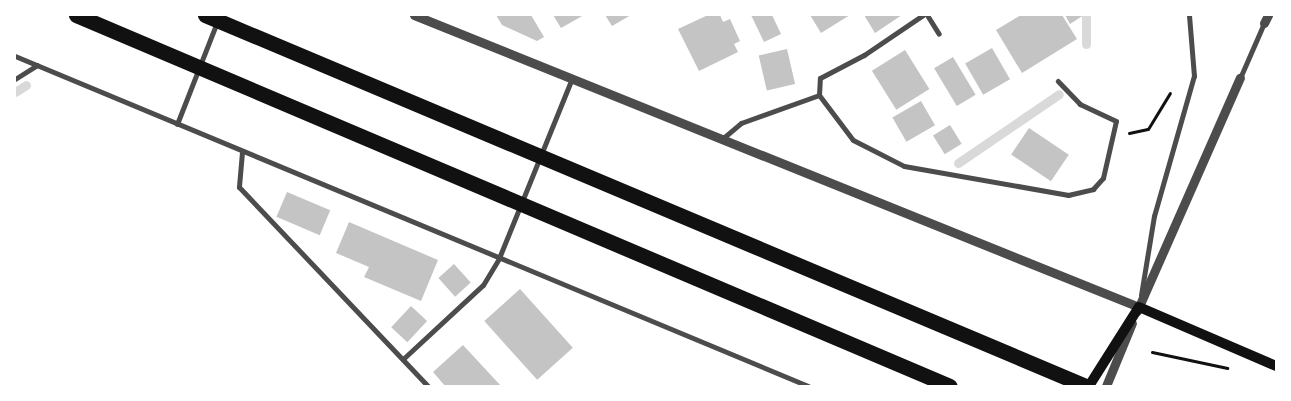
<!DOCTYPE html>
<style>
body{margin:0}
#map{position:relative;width:1291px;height:401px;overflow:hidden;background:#fff;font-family:"Libre Baskerville",serif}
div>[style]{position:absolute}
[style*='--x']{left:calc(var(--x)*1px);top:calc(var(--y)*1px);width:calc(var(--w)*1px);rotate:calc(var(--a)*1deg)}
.stream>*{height:9px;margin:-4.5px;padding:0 4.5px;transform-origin:4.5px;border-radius:4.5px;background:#d9d9d9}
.building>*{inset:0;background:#c4c4c4;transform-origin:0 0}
.path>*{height:3px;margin:-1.5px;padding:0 1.5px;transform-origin:1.5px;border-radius:1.5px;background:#111}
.minor>*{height:5px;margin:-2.5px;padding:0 2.5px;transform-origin:2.5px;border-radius:2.5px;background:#4c4c4c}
.tertiary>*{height:9px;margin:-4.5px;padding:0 4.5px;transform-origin:4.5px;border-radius:4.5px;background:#4c4c4c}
.secondary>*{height:10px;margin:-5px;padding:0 5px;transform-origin:5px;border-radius:5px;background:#111}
.motorway>*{height:15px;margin:-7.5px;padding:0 7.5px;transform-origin:7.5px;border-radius:7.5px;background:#111}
span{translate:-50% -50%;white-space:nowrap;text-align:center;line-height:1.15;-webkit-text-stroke:5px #fff;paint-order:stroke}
.frame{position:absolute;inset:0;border:16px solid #fff;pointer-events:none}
</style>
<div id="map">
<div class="stream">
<i style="--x:1086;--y:44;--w:29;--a:-90"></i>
<i style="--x:15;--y:92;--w:13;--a:-32"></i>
<i style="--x:958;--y:163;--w:122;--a:-34.3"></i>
</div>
<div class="building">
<i style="clip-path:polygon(496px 15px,531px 15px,544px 37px,537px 41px,502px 25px)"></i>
<i style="clip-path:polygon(553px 15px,584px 15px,561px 28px)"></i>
<i style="clip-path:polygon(605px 15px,631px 15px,612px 26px)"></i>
<i style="clip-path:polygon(708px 15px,720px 15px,723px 22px,730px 19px,740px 41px,734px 44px,738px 52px,699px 71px,678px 29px)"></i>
<i style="clip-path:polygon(751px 15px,772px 15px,781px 34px,764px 42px)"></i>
<i style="clip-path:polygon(810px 15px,850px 15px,821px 33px)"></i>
<i style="clip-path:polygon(864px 15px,902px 15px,875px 33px)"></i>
<i style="clip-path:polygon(1021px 15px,1062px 15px,1077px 39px,1022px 73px,996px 30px)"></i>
<i style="clip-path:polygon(1065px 15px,1084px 15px,1070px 24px)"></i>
<i style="left:992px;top:48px;width:36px;height:31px;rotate:60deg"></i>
<i style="left:787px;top:49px;width:36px;height:29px;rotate:77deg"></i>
<i style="left:905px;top:50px;width:46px;height:39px;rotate:58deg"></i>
<i style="left:953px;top:57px;width:44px;height:22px;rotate:59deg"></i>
<i style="left:921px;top:101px;width:28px;height:33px;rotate:60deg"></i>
<i style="left:950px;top:125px;width:22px;height:20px;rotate:58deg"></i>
<i style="left:1029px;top:128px;width:48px;height:32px;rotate:34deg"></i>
<i style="left:287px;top:192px;width:47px;height:27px;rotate:23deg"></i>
<i style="clip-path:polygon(349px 222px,438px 260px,421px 301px,364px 277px,369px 267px,336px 253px)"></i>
<i style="left:454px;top:264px;width:25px;height:21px;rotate:48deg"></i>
<i style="left:520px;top:289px;width:79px;height:48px;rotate:48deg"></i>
<i style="left:411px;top:306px;width:22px;height:29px;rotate:43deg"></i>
<i style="clip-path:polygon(463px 345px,501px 386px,445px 386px,433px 372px)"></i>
</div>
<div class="path">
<i style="--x:1129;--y:133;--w:19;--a:-12"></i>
<i style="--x:1148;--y:129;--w:42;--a:-58.6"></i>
<i style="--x:1152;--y:352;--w:77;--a:12"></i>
</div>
<div class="minor">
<i style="--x:927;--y:15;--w:22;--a:58"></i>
<i style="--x:15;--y:56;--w:859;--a:22.59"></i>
<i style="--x:1240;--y:78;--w:60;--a:-66.4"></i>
<i style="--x:15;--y:79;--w:26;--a:-32"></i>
<i style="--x:819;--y:95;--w:17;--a:-87"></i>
<i style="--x:820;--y:78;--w:50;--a:-27.6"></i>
<i style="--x:864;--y:55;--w:71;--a:-34.1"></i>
<i style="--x:177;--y:124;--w:110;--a:-68.6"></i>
<i style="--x:722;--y:139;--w:25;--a:-40"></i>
<i style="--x:741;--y:123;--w:83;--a:-19.7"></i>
<i style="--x:819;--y:95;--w:56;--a:52.9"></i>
<i style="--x:853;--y:140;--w:57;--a:27"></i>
<i style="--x:904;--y:166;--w:167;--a:10"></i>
<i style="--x:1068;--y:195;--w:26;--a:-13"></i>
<i style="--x:1093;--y:189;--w:15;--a:-48"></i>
<i style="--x:1103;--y:178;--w:58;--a:-77.2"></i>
<i style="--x:1116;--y:121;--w:40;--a:-155"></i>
<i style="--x:1080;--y:104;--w:32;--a:-134"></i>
<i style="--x:242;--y:152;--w:35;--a:95"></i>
<i style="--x:239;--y:187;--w:274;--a:46.5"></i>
<i style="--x:1141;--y:295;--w:80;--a:-80.7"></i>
<i style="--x:1154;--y:216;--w:146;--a:-74.1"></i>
<i style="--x:1194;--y:76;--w:61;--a:-94.7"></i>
<i style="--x:403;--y:359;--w:109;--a:-42.8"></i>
<i style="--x:483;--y:285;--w:31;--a:-59"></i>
<i style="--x:499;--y:258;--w:191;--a:-67.9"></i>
</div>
<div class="tertiary">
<i style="--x:414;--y:15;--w:782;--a:21.94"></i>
<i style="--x:1264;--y:23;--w:9;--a:-63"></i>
<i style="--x:1137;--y:311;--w:255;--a:-66.2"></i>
<i style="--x:1106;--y:386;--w:68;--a:-67.6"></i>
</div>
<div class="secondary">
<i style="--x:1089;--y:386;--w:93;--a:-57.7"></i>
<i style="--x:1139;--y:307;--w:149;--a:23.3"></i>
</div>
<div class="motorway">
<i style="--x:76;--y:15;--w:949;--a:23"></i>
<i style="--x:205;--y:15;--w:956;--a:22.84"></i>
</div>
<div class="frame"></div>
</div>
